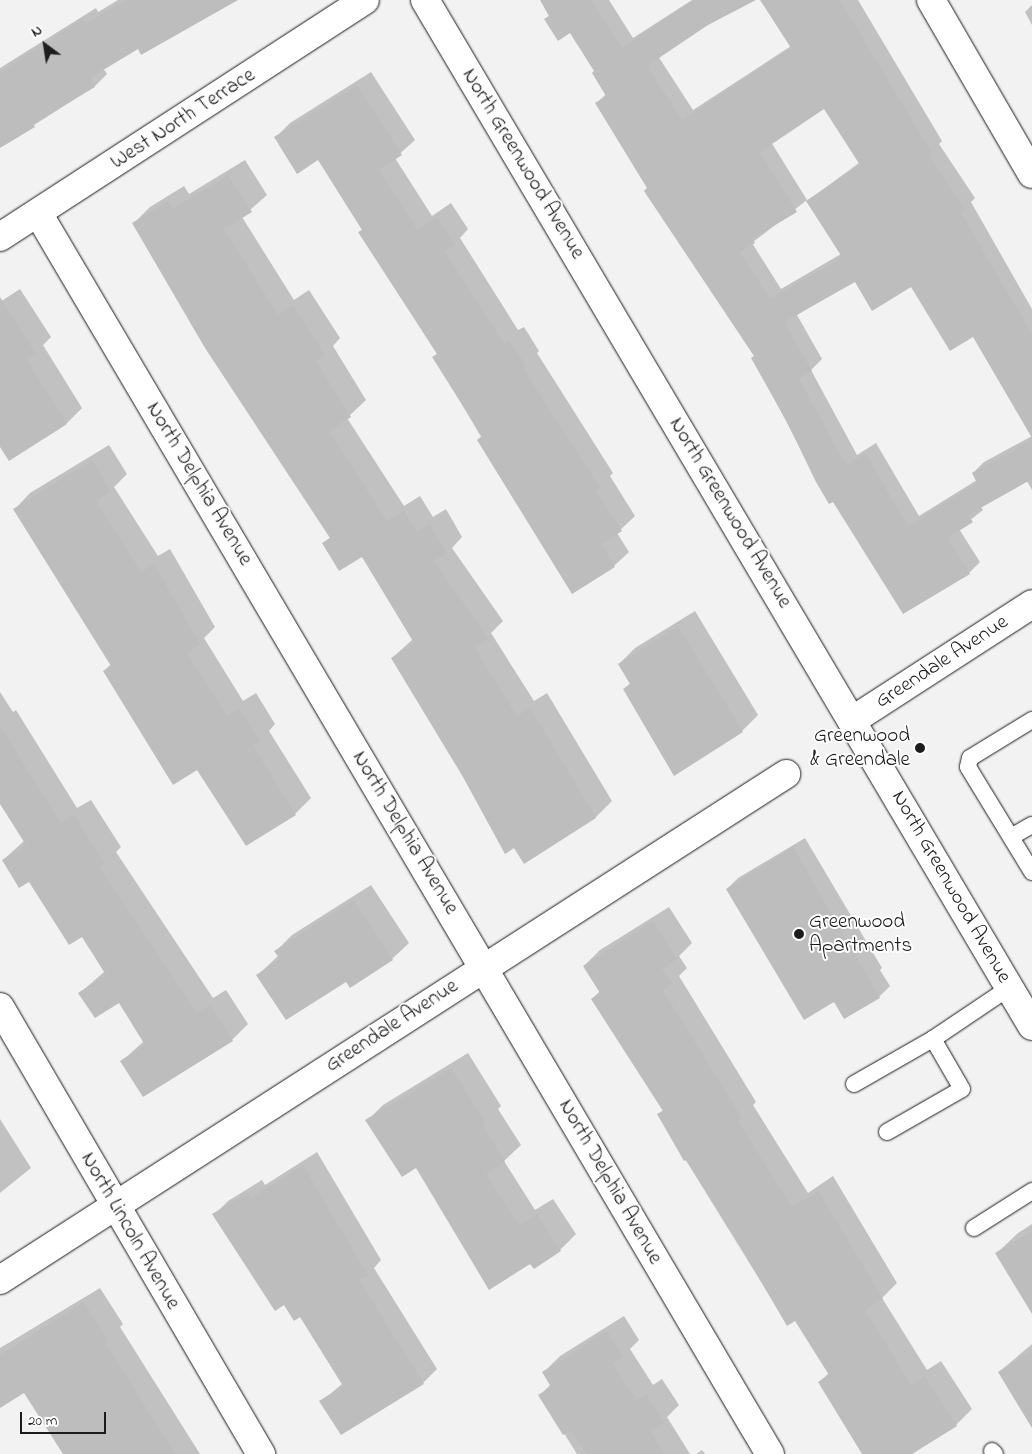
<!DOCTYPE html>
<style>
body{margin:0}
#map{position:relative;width:1032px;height:1454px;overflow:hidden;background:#f2f2f2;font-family:"Indie Flower",sans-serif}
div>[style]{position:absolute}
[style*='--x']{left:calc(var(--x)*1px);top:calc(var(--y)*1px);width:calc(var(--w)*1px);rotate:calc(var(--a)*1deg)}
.shadow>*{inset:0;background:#0003}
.building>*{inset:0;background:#bdbdbd}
.roads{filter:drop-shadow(0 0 1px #1c1c1c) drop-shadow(0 0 1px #1c1c1c)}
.lane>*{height:16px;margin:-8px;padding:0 8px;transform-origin:8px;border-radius:8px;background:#fff}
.street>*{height:28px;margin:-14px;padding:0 14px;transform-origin:14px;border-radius:14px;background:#fff}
.secondary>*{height:28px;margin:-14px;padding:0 14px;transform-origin:14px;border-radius:14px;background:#fff}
.dots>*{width:14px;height:14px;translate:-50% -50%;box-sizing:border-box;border:2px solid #fff;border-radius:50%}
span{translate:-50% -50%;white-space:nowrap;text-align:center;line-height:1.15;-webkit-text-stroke:4px #fff;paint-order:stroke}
.street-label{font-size:21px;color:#1c1c1c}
.poi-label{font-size:21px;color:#1c1c1c}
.right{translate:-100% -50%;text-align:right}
.left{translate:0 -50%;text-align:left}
.north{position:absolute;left:20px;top:20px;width:50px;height:50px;-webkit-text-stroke:4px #fff;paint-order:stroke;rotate:329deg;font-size:14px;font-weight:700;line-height:20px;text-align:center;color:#1c1c1c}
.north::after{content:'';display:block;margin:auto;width:18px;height:22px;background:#1c1c1c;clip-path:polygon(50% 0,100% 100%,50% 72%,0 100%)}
.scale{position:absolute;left:20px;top:1412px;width:86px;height:22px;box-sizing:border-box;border:2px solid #1c1c1c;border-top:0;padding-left:6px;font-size:15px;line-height:18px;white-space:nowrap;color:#1c1c1c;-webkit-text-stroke:4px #fff;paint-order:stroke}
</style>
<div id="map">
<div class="shadow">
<i style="clip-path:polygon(118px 0,235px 0,138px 47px,103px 68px,107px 74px,95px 86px,0 147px,0 68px,96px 8px,98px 12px)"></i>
<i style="clip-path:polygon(evenodd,541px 0,609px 0,633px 38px,692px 0,745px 0,658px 56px,693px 110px,791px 46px,762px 0,858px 0,942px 141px,939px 144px,975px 198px,971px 202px,1032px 309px,1032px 490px,1027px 481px,981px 507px,983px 510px,959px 529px,980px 562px,969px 573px,834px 500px,829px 503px,753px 358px,756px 356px,597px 103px,606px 94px,595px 71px,571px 32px,546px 19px,550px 15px,541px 0,824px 107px,859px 163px,807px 201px,841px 254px,781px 289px,752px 243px,807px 200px,771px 142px,824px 107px,541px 0,855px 280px,912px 286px,974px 336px,1032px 436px,984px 462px,973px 473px,977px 480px,919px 516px,876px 443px,857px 455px,811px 370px,822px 359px,797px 315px,855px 280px)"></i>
<i style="clip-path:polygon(1032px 5px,1032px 25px,1025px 12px)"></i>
<i style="clip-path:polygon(371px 72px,415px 140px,395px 158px,432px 216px,451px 203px,468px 229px,460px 238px,518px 330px,524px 327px,539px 351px,537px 353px,613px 473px,610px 476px,635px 516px,617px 533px,629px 552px,614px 566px,573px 593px,434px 357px,438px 353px,319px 159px,275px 138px,290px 123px)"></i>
<i style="clip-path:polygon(245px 160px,267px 195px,242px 217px,294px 300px,309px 290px,340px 338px,333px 346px,366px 400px,347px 418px,404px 506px,420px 496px,433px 517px,446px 509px,462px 537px,452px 548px,503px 621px,491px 633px,534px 701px,547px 693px,612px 801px,596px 817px,525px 862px,464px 776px,392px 658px,413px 639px,362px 556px,324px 543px,331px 537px,134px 223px,150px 207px,184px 186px,189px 194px)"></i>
<i style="clip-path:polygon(20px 289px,51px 337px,43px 345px,82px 408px,67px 423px,10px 459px,0 444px,0 302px)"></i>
<i style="clip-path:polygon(109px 445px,127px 474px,114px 487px,158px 556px,170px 549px,215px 627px,204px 638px,243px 701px,256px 693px,275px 724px,269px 731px,311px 798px,295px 814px,246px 845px,198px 768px,104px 671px,111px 664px,14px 510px,30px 493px)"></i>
<i style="clip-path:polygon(695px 611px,758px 715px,742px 731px,625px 689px,631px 682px,619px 664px,635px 648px)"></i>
<i style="clip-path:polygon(0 692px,13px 712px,16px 710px,77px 808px,91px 800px,121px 847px,116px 852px,213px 998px,226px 990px,248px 1024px,232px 1040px,122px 1061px,144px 1041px,119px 1001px,80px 993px,105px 971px,82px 935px,29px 880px,3px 860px,24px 841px,0 802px)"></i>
<i style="clip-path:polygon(805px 838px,882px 968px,880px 970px,890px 986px,879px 997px,835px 1001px,727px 889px,738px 878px)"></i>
<i style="clip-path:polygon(371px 885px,409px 943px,392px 959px,347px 980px,258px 975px,279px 955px,276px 951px,292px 935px)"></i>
<i style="clip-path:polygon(669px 907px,692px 943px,679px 956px,687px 968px,679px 976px,756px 1102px,753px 1105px,808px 1193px,833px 1176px,897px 1283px,882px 1298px,927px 1370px,941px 1361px,972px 1409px,956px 1425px,910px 1454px,875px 1454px,819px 1382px,829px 1373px,795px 1319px,787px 1324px,658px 1115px,663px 1110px,592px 999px,600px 991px,584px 966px,600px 950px)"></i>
<i style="clip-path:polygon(468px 1053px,501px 1106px,498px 1109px,521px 1145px,504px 1161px,535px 1210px,553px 1199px,576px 1234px,560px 1250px,416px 1166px,367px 1121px,383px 1105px)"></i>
<i style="clip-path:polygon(0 1119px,31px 1168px,0 1193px)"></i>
<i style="clip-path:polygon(317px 1152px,381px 1260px,374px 1268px,437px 1369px,423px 1383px,321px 1402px,343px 1383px,301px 1316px,285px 1303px,214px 1215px,228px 1201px,262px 1180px,265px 1185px)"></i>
<i style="clip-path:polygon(1032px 1224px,1032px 1311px,997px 1253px,1018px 1233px)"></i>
<i style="clip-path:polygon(100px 1288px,123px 1324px,120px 1327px,200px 1454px,64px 1454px,24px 1391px,0 1405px,0 1348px)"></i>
<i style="clip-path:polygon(624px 1316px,639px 1340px,630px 1349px,653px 1385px,662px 1379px,679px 1405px,667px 1417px,690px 1454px,577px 1454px,540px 1395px,551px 1384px,544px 1372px,560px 1356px)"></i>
<i style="clip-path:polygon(1032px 1344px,1032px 1426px,999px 1372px)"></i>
<i style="clip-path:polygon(702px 1450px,705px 1454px,696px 1454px)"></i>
</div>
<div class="building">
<i style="clip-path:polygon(126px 0,238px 0,141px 55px,138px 49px,90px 78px,95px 87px,33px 124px,35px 127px,0 148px,0 72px,83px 19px,86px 23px)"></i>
<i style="clip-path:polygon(evenodd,540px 0,591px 0,622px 48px,693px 0,756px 0,708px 25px,647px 66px,682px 120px,791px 48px,760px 0,840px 0,932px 153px,929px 155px,965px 210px,961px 213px,1032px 334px,1032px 438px,973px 337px,950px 351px,911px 287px,872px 311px,855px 282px,784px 322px,812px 371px,799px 379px,846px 465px,865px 453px,908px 526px,977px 483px,972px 473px,1032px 439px,1032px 479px,968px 515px,973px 522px,948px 538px,970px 574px,903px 614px,833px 502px,829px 504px,816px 482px,787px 422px,751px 358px,754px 356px,644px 191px,647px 188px,595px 103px,606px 96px,592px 73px,594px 71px,570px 33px,558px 41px,544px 19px,549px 16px,540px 0,824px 109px,860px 165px,806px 201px,842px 257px,770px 299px,740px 252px,755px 243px,752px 239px,797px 212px,760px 152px,824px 109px)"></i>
<i style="clip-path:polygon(357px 85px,402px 155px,379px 170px,417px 229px,437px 217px,455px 245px,445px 251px,504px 344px,509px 340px,526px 366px,523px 368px,600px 488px,596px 491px,622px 531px,601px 544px,615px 567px,572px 594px,477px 440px,482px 436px,432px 357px,437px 354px,358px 232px,362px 230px,318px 160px,297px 174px,274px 137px)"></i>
<i style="clip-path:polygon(228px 175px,252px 212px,224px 229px,278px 315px,293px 305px,325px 355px,316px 361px,351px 417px,329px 431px,387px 521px,404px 511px,417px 532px,430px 524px,447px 554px,434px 561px,488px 638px,474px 647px,517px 716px,530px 708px,596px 818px,524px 864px,514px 848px,505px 854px,463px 777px,391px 658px,414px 643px,362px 557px,339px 571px,322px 543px,330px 538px,205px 348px,132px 223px,168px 201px,173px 209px)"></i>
<i style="clip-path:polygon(0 297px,36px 354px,27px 360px,67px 424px,9px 461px,0 447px)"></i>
<i style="clip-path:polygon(92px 460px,111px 491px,96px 501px,141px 572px,154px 564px,200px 644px,187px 653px,227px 716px,239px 708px,260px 741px,253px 746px,296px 815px,246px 846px,197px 770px,173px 785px,103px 671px,111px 666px,13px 509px)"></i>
<i style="clip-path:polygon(678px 626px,743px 732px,674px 776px,623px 689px,630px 684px,618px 664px)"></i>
<i style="clip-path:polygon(0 726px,61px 823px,74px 815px,105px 864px,100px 868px,197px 1013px,210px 1005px,233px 1041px,143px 1097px,120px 1061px,145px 1045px,119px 1003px,95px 1018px,78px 993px,106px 975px,82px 937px,69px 945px,29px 882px,19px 888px,2px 860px,26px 845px,0 804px)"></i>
<i style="clip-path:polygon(793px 847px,880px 998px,844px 1019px,834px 1002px,804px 1020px,726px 889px)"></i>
<i style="clip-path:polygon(354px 900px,393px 960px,350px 988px,346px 982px,286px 1020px,256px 975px,280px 959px,274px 951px)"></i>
<i style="clip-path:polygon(653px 921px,677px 959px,662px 969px,672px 984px,663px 990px,742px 1118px,738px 1121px,792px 1207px,818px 1191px,883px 1299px,865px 1310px,911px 1385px,925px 1376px,957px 1426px,912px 1454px,862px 1454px,818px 1382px,829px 1375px,795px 1321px,787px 1326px,738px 1242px,686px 1160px,684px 1161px,657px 1114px,663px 1111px,591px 999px,600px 993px,583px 966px)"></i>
<i style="clip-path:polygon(451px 1068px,486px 1123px,483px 1125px,505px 1162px,486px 1174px,519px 1225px,537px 1214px,561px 1251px,534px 1269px,530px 1264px,489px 1290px,416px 1168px,402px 1177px,365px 1120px)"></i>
<i style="clip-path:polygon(303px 1165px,368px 1275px,359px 1280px,424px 1384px,341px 1435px,319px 1401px,343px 1386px,300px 1317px,294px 1321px,284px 1305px,275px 1311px,212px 1214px,248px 1193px,251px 1198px)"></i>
<i style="clip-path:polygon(1032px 1231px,1032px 1314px,995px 1253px)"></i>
<i style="clip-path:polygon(84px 1302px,108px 1341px,105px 1342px,175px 1454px,63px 1454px,24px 1393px,0 1408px,0 1355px)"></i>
<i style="clip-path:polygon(607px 1331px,624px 1357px,613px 1364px,636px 1400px,646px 1394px,664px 1422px,650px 1431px,664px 1454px,587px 1454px,571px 1430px,563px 1435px,538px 1395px,551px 1387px,542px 1372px)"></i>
<i style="clip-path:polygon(1032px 1351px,1032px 1428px,998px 1372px)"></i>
</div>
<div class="roads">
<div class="lane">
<i style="--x:1032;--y:720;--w:73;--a:148.5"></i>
<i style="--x:970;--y:758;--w:9;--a:103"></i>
<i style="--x:968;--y:767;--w:123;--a:58.6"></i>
<i style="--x:1011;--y:837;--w:24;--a:-30"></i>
<i style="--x:854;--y:1084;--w:91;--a:-29.7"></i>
<i style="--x:887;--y:1132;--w:86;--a:-29.8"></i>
<i style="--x:962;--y:1089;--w:58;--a:-120.1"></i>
<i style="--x:933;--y:1039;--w:92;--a:-33.9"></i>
<i style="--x:974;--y:1228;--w:69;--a:-32.5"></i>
<i style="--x:992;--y:1451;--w:4;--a:45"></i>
</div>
<div class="street">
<i style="--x:931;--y:0;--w:201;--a:59.9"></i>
<i style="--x:38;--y:213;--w:1441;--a:59.47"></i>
<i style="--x:0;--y:237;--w:435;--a:-33"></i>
<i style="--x:853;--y:720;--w:213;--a:-32.9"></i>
<i style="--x:0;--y:1007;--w:518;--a:59.72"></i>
<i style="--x:0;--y:1280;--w:935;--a:-32.77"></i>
</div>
<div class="secondary">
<i style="--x:425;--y:0;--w:1192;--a:59.39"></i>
</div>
</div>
<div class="dots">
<i style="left:920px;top:748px;background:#1c1c1c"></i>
<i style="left:799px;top:934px;background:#1c1c1c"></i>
</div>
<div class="street-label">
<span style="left:183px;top:119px;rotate:-33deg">West North Terrace</span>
<span style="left:523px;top:164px;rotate:59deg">North Greenwood Avenue</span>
<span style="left:199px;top:484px;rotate:59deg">North Delphia Avenue</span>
<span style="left:730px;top:513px;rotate:59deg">North Greenwood Avenue</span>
<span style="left:942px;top:662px;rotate:-33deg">Greendale Avenue</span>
<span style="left:405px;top:833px;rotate:59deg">North Delphia Avenue</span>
<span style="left:951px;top:887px;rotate:60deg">North Greenwood Avenue</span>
<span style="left:392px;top:1026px;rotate:-33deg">Greendale Avenue</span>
<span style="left:610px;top:1182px;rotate:60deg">North Delphia Avenue</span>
<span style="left:130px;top:1231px;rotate:60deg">North Lincoln Avenue</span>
</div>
<div class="poi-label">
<span class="right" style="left:910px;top:748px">Greenwood<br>&amp; Greendale</span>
<span class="left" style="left:809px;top:934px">Greenwood<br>Apartments</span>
</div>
<div class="north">N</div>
<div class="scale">20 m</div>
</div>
